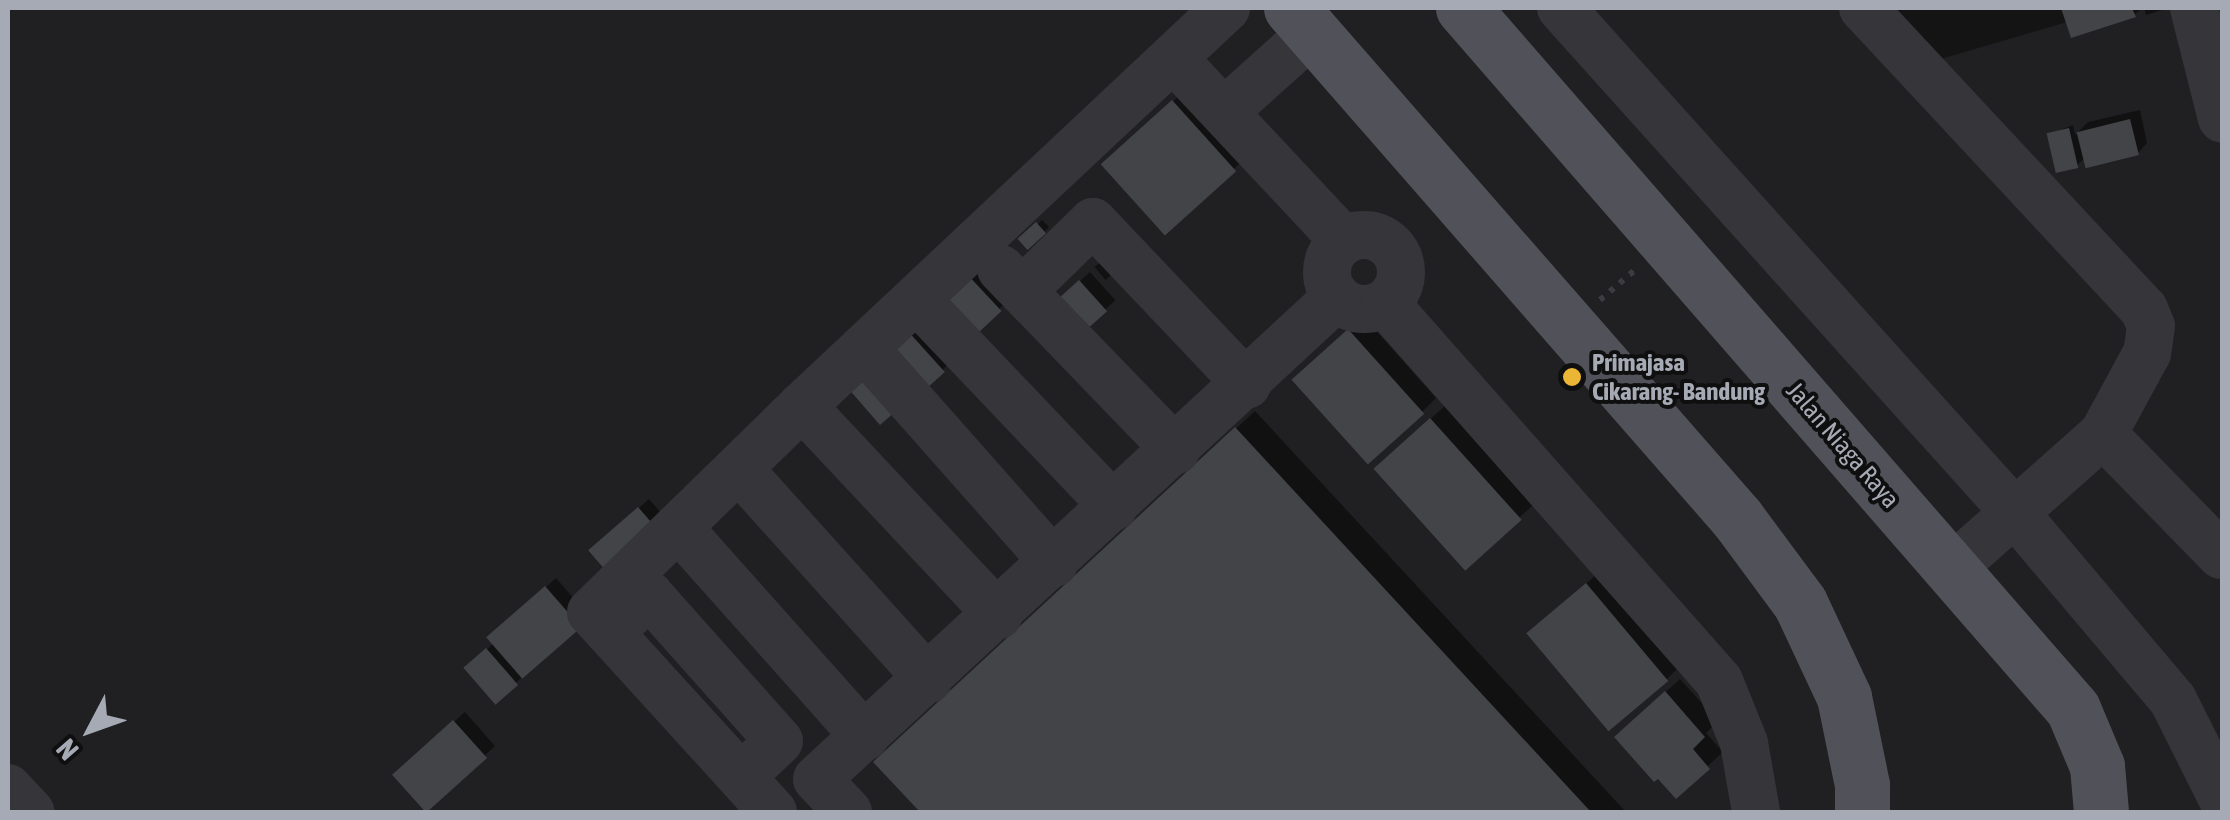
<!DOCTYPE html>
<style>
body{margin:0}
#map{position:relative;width:2230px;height:820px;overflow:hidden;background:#141415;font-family:"Asap Condensed",sans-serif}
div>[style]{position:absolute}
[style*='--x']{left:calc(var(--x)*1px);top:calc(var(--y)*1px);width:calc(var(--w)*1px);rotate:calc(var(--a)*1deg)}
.built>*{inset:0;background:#202022}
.shadow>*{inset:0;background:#0007;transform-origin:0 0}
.building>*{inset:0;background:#434448;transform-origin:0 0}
.path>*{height:6px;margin-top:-3px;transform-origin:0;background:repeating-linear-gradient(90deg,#3b3c41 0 5px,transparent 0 13px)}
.minor>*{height:48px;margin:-24px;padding:0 24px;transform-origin:24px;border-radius:24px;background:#35353a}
.minor>.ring{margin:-24px;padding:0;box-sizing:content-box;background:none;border:48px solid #35353a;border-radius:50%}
.major>*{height:55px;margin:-27.5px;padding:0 27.5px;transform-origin:27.5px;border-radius:27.5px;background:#515259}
.dots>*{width:28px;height:28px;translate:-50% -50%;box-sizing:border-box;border:5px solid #0f0f10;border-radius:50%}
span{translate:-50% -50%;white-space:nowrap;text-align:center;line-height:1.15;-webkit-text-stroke:8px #0f0f10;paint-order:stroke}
.poi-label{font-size:25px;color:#a6aab5;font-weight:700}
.left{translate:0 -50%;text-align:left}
.street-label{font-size:25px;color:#a6aab5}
.frame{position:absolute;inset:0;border:10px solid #a6aab5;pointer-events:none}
.north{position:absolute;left:40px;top:680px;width:100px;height:100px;-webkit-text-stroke:8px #0f0f10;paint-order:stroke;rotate:229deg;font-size:28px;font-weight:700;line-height:40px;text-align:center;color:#a6aab5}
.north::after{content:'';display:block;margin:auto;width:35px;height:45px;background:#a6aab5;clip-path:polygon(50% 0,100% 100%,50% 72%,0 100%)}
</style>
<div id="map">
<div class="built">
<i style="clip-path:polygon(8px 8px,1882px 8px,1927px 63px,2115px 8px,2222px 8px,2222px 812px,8px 812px)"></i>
</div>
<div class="shadow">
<i style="clip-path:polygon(2064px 8px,2142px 8px,2134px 15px,2072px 35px)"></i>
<i style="clip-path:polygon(2144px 8px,2169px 8px,2146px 15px)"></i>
<i style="clip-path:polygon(1188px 88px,1249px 155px,1165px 232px,1118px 150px)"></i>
<i style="clip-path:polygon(2140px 110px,2147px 143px,2138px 153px,2085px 158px,2077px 165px,2050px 134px,2073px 125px,2075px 135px,2088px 122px)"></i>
<i style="left:1042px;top:220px;width:10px;height:28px;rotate:45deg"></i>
<i style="left:1116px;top:249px;width:17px;height:28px;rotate:50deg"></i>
<i style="clip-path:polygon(977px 265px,1009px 300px,999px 309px,943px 296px)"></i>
<i style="left:1090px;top:272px;width:38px;height:43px;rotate:48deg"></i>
<i style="clip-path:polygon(1364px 317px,1436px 398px,1422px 412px,1310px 366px)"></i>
<i style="clip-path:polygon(917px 321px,953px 360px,917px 393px,847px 382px)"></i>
<i style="clip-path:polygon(1446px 405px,1534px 504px,1519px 518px,1391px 454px)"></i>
<i style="clip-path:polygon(1255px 411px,1626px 812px,923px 812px,876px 762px)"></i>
<i style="clip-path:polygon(649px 499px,669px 522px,602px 541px)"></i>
<i style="clip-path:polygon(1602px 570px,1681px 665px,1666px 680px,1544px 619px)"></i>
<i style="clip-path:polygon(556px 578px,589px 616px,496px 701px,476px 659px,494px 643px,500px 629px)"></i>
<i style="clip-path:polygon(1680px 679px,1718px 721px,1706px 733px,1723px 752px,1676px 795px,1658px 775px,1631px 723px)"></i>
<i style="clip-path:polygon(465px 712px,495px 746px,426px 809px,405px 765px)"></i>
</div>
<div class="building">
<i style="clip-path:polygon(2061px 8px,2132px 8px,2136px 17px,2071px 38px)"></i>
<i style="left:1172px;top:100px;width:96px;height:96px;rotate:48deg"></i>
<i style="left:2130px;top:119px;width:37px;height:55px;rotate:76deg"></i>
<i style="left:2069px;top:128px;width:41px;height:23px;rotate:77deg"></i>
<i style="left:1036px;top:222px;width:15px;height:25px;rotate:48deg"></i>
<i style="left:966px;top:273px;width:52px;height:35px;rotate:47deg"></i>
<i style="left:1079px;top:280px;width:42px;height:32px;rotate:48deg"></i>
<i style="left:906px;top:329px;width:58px;height:37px;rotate:48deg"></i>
<i style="left:1348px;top:329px;width:114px;height:76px;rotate:48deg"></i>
<i style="left:869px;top:359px;width:57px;height:35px;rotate:49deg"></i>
<i style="left:1430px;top:418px;width:137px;height:76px;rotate:48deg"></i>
<i style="clip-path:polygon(1235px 427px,1591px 812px,920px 812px,873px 762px)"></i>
<i style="left:638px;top:507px;width:35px;height:66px;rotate:49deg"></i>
<i style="left:1586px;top:583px;width:128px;height:78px;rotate:50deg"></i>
<i style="left:545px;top:586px;width:55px;height:78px;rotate:49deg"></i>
<i style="left:486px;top:648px;width:49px;height:30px;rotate:49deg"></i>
<i style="clip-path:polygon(1665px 691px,1705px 737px,1693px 749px,1710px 769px,1676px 799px,1658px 779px,1654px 782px,1614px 737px)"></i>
<i style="left:453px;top:720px;width:51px;height:82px;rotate:48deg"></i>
</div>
<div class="path">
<i style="--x:1600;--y:300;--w:48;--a:-40.7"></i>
</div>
<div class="minor">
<i style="--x:1561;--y:8;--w:679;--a:48.04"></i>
<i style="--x:2015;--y:513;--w:245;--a:49.8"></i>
<i style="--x:2173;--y:700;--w:110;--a:63.4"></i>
<i style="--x:1863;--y:8;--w:412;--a:47"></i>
<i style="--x:2144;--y:309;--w:18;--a:68"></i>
<i style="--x:2151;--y:326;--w:27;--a:98"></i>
<i style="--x:2147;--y:353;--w:92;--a:118.5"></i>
<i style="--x:2103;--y:434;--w:203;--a:138.4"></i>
<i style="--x:2194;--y:8;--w:114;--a:75.8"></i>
<i style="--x:1173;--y:58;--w:250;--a:46.9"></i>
<i style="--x:1226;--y:110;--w:118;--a:-41.9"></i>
<i class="ring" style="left:1327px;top:235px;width:26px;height:26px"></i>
<i style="--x:1001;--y:269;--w:252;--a:46"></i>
<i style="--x:1022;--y:291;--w:99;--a:-44.2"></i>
<i style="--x:1093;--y:222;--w:224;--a:46.5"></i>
<i style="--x:918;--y:301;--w:284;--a:46.4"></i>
<i style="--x:1385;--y:303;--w:504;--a:48.54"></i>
<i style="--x:1719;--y:681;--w:67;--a:68"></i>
<i style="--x:1744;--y:743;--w:70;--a:80.1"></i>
<i style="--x:864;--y:348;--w:287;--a:48.5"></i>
<i style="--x:802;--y:406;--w:287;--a:46.8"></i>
<i style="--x:2103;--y:434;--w:169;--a:45.7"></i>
<i style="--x:739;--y:469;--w:283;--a:48"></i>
<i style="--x:678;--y:527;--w:281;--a:48.3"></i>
<i style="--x:610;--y:632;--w:54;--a:-43.5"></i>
<i style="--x:649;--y:595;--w:195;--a:48.3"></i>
<i style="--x:779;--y:741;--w:52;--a:136.5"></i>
<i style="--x:8;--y:788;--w:33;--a:47"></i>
<i style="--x:773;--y:812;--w:270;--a:-132.3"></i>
<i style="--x:591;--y:612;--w:295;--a:-44.3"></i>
<i style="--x:802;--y:406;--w:582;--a:-43.19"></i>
<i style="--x:848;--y:812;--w:45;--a:-133.2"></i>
<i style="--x:817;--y:779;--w:709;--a:-42.83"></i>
</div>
<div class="major">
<i style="--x:1291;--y:8;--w:678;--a:48.83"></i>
<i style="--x:1737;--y:518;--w:106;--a:53.5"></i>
<i style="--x:1800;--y:603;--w:104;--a:64.9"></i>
<i style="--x:1844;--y:697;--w:90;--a:78.4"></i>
<i style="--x:1862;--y:785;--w:27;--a:90"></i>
<i style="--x:1463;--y:8;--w:929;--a:48.97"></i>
<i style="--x:2073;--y:709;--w:62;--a:67.2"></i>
<i style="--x:2097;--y:766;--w:46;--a:85"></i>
</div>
<div class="dots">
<i style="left:1572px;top:377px;background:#ebb536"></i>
</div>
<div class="poi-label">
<span class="left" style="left:1592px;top:377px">Primajasa<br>Cikarang- Bandung</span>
</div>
<div class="street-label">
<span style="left:1843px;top:445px;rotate:49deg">Jalan Niaga Raya</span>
</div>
<div class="frame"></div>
<div class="north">N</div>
</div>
